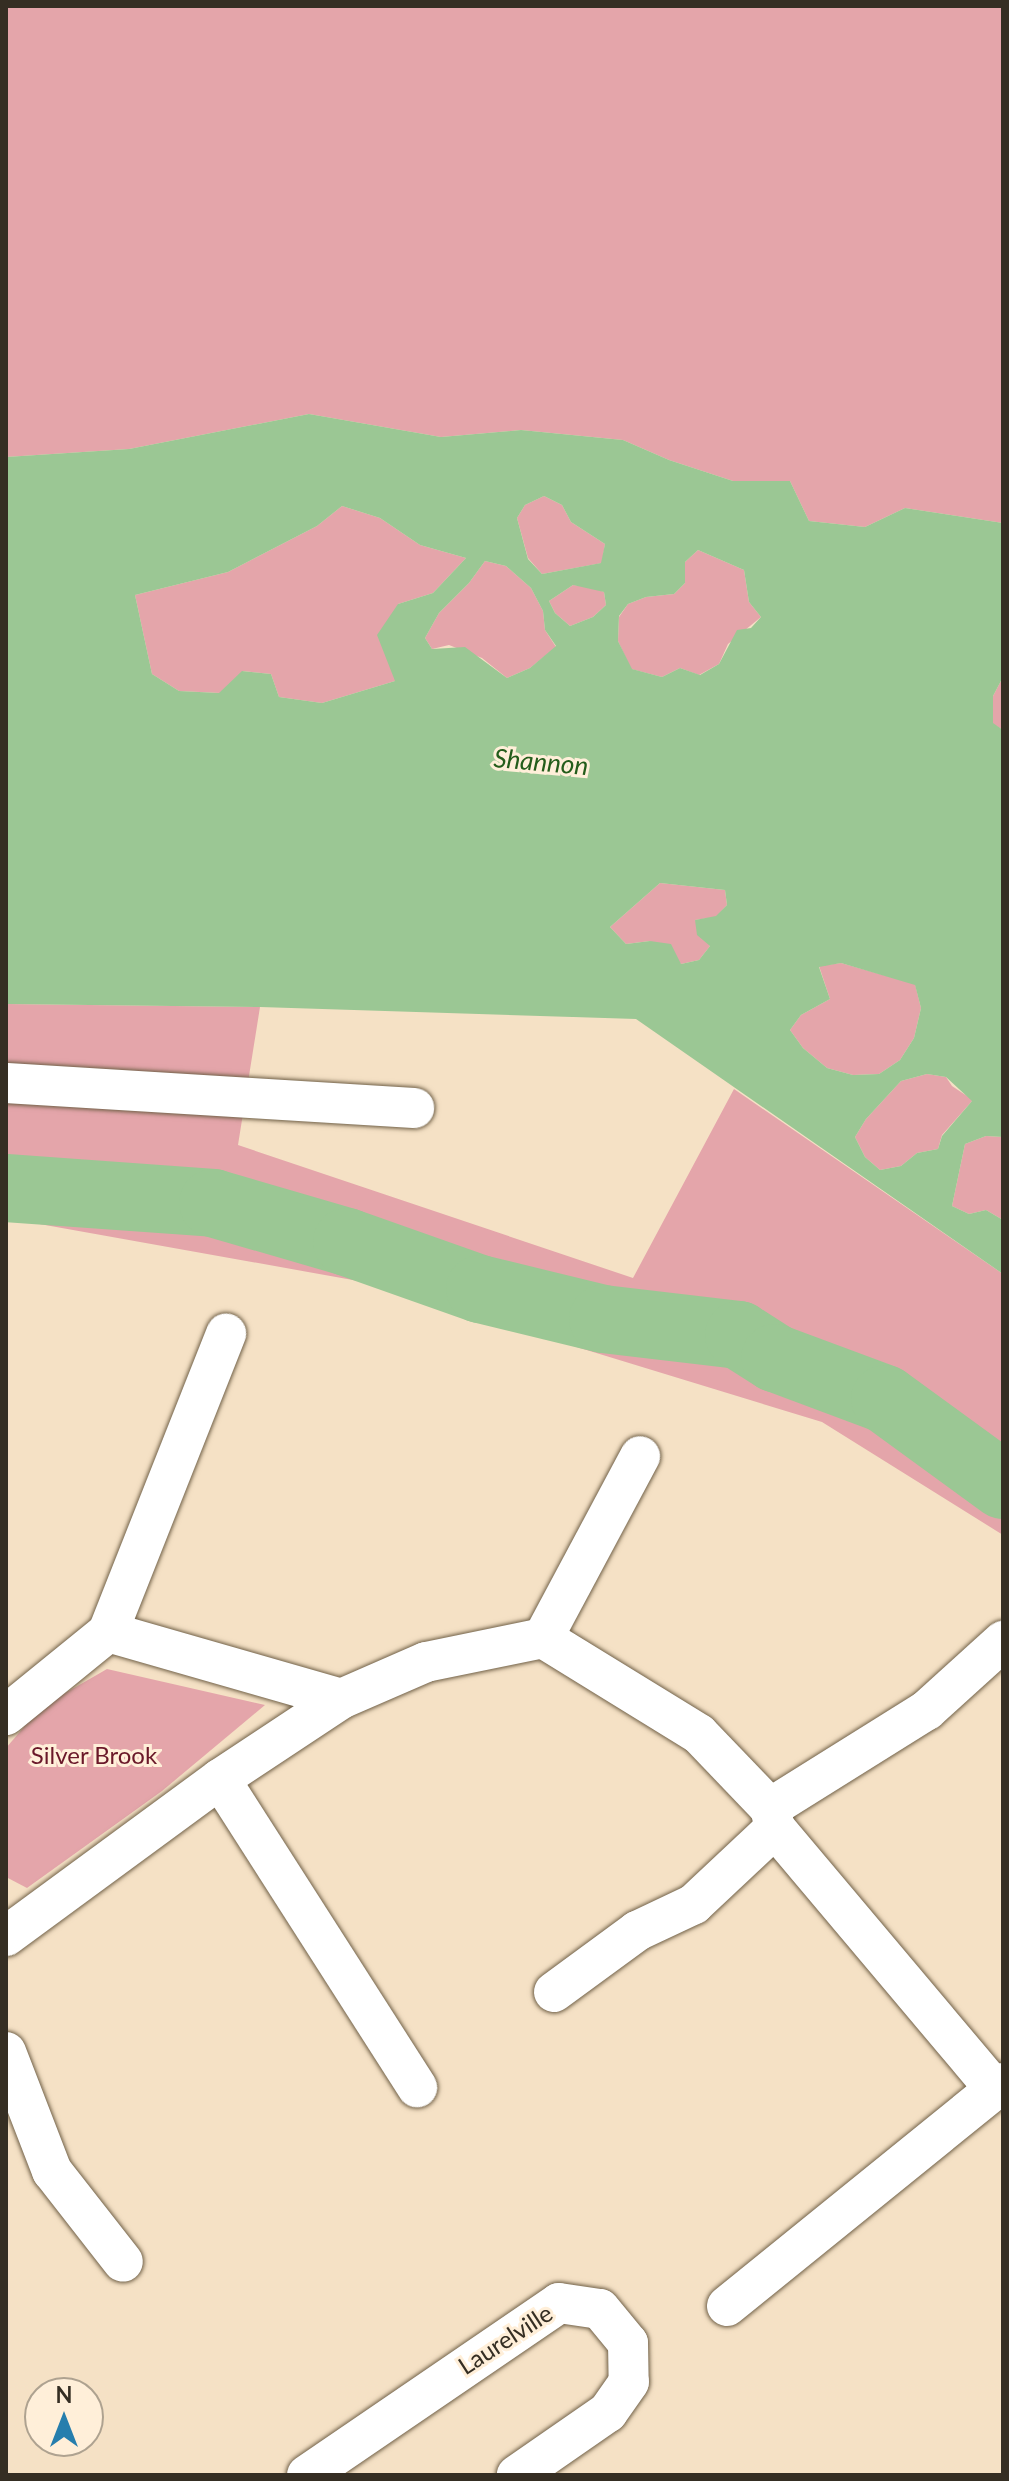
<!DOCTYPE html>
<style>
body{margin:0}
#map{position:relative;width:1009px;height:2481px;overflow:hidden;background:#f5e1c5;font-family:Lato,sans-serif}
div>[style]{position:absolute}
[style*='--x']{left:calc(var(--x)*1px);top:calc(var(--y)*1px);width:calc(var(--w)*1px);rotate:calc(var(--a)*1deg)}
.green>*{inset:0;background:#e4a5aa}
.water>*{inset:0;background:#9bc794}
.river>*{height:68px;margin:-34px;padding:0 34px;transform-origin:34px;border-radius:34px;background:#9bc794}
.roads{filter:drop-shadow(0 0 2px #716148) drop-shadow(0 0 2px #716148)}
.minor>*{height:40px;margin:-20px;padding:0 20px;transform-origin:20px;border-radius:20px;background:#fff}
span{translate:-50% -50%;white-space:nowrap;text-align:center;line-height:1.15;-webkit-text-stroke:6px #ffefd9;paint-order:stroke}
.park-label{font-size:24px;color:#6a1829}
.street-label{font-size:24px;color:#352e23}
.water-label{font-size:26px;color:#245d1b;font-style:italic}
.frame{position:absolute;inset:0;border:8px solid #352e23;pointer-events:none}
.north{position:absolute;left:24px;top:2377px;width:80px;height:80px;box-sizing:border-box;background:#ffefd9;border:2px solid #aea290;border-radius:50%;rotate:0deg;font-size:22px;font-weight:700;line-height:32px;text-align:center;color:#352e23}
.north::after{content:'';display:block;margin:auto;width:28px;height:36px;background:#267ead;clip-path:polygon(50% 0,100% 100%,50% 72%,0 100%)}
</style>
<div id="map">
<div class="green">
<i style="clip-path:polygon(6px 6px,1003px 6px,1003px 523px,905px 508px,865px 527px,809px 521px,790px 481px,733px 481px,669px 460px,623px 440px,521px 430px,441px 437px,309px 414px,129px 449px,6px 457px)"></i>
<i style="clip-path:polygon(544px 496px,562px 505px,571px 522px,605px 544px,602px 563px,542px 574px,528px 558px,517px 518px,525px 505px)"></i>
<i style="clip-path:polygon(342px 506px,380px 518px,420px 545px,466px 558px,433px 593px,398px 604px,395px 681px,322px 703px,279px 697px,271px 674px,243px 671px,220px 693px,179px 691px,152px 674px,135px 595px,228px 572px,317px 526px)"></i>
<i style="clip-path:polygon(698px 550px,744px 570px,749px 602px,761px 617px,728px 644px,719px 664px,699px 675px,680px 668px,662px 677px,631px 669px,618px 641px,619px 617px,628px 604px,646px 597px,674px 594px,685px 583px,685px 562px)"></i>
<i style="clip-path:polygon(485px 561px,506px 566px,531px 588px,543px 611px,545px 630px,556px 647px,530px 668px,507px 678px,482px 658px,449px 645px,432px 649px,425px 638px,439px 613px,469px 583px)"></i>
<i style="clip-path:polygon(573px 585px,591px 587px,604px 592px,606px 605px,593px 617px,570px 626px,555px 613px,549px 601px)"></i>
<i style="clip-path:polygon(1003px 677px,1003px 730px,993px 724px,993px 696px)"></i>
<i style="clip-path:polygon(660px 883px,725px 890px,727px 905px,716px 917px,695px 920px,710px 946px,699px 960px,681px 964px,650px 941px,626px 944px,610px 927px)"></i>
<i style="clip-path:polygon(841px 963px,915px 984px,921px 1008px,914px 1038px,900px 1060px,879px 1074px,853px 1075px,827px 1068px,803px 1048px,790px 1030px,801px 1015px,830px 999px,819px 966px)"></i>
<i style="clip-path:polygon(6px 1004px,260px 1007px,238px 1145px,633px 1278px,734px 1089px,1003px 1274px,1003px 1535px,822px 1422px,364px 1282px,6px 1218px)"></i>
<i style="clip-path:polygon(927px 1074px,946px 1077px,952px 1086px,973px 1100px,942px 1135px,938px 1149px,917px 1153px,901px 1166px,880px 1170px,865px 1157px,855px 1137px,866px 1119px,901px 1081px)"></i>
<i style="clip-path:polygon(986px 1136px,1003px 1137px,1003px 1220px,986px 1210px,969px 1214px,952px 1206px,965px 1144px)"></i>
<i style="clip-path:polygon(107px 1669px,265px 1705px,162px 1791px,27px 1888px,6px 1877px,6px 1748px,41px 1707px)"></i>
</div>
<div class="water">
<i style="clip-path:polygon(evenodd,309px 414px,441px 437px,521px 430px,623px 440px,669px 460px,733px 481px,790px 481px,809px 521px,865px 527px,905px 508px,1003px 523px,1003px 677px,993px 696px,993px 723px,1003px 730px,1003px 1137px,986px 1136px,965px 1144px,952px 1206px,969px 1214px,986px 1210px,1003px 1220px,1003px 1274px,636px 1019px,260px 1007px,6px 1004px,6px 457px,129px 449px,309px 414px,544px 496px,562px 505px,571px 522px,605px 544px,601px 563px,542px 574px,528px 559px,517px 518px,525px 505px,544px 496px,309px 414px,342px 506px,380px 518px,420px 545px,466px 558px,433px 593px,398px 604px,377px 635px,395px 681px,322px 703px,279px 697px,271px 674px,242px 671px,219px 693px,179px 691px,152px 674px,135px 595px,228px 572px,317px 526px,342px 506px,309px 414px,698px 550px,744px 570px,749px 602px,761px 617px,751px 628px,737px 630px,719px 664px,700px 675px,680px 668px,662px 677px,632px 669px,618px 641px,619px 616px,628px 604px,646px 597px,674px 594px,685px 583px,685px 562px,698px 550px,309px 414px,485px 561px,506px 566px,531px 588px,543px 611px,545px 630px,556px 646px,530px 668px,507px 678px,465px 647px,432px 649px,425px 638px,439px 613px,469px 583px,485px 561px,309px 414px,573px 585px,604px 592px,606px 605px,593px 617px,570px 626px,555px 613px,549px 601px,573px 585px,309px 414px,660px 883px,725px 890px,727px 905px,716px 916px,695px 920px,697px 935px,710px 946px,699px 960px,681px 964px,671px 944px,650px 941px,626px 944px,610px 927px,660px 883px,309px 414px,841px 963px,915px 985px,921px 1008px,914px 1038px,900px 1060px,879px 1074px,853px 1075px,827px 1068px,803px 1048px,790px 1030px,801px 1015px,830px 999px,819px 967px,841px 963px,309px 414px,927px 1074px,946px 1077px,972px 1101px,942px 1136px,938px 1149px,917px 1153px,901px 1166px,880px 1170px,865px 1157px,855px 1137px,866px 1119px,901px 1081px,927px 1074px)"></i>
</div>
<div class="river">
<i style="--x:6;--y:1188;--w:208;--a:4.1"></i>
<i style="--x:213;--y:1203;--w:140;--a:16.2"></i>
<i style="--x:347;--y:1242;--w:141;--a:19.5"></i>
<i style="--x:480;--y:1289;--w:127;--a:13.7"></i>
<i style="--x:603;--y:1319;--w:137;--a:6.7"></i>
<i style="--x:739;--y:1335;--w:43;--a:32.6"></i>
<i style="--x:775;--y:1358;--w:117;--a:20.4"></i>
<i style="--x:885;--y:1399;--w:146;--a:36.1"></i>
</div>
<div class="roads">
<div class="minor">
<i style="--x:6;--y:1083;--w:409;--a:3.5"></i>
<i style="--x:108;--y:1632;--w:321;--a:-68.4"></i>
<i style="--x:543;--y:1638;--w:206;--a:-61.9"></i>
<i style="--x:6;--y:1715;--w:132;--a:-39.1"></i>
<i style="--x:108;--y:1632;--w:242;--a:16"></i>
<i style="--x:220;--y:1779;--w:366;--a:57.4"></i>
<i style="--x:770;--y:1808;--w:185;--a:-32"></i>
<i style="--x:927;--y:1710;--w:103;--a:-42.2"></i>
<i style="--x:6;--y:1936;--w:265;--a:-36.3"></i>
<i style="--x:220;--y:1779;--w:145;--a:-33.5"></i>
<i style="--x:341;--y:1699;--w:93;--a:-23.5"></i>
<i style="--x:426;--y:1662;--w:119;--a:-11.6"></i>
<i style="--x:543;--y:1638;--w:183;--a:31.6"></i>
<i style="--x:699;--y:1734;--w:103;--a:46.2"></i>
<i style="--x:770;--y:1808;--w:21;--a:76"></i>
<i style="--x:775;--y:1828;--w:341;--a:49.9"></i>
<i style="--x:995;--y:2089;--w:10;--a:-37"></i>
<i style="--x:554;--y:1992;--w:103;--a:-36.3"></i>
<i style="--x:637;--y:1931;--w:63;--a:-25.3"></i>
<i style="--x:694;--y:1904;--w:111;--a:-43.2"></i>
<i style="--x:6;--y:2052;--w:128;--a:68.9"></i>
<i style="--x:52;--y:2171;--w:115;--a:52"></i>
<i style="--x:727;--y:2306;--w:345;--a:-39"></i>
<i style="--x:307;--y:2475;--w:305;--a:-34.3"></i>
<i style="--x:559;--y:2303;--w:41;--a:8.3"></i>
<i style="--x:600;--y:2309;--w:44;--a:50.5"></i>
<i style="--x:628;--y:2343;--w:39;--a:89"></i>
<i style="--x:629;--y:2382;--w:37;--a:125"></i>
<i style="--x:608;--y:2412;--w:111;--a:145.3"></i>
</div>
</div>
<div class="park-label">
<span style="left:94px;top:1755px">Silver Brook</span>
</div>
<div class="street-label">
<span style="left:505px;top:2339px;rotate:-33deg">Laurelville</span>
</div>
<div class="water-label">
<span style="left:541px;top:762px;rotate:5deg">Shannon</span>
</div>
<div class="frame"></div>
<div class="north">N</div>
</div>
